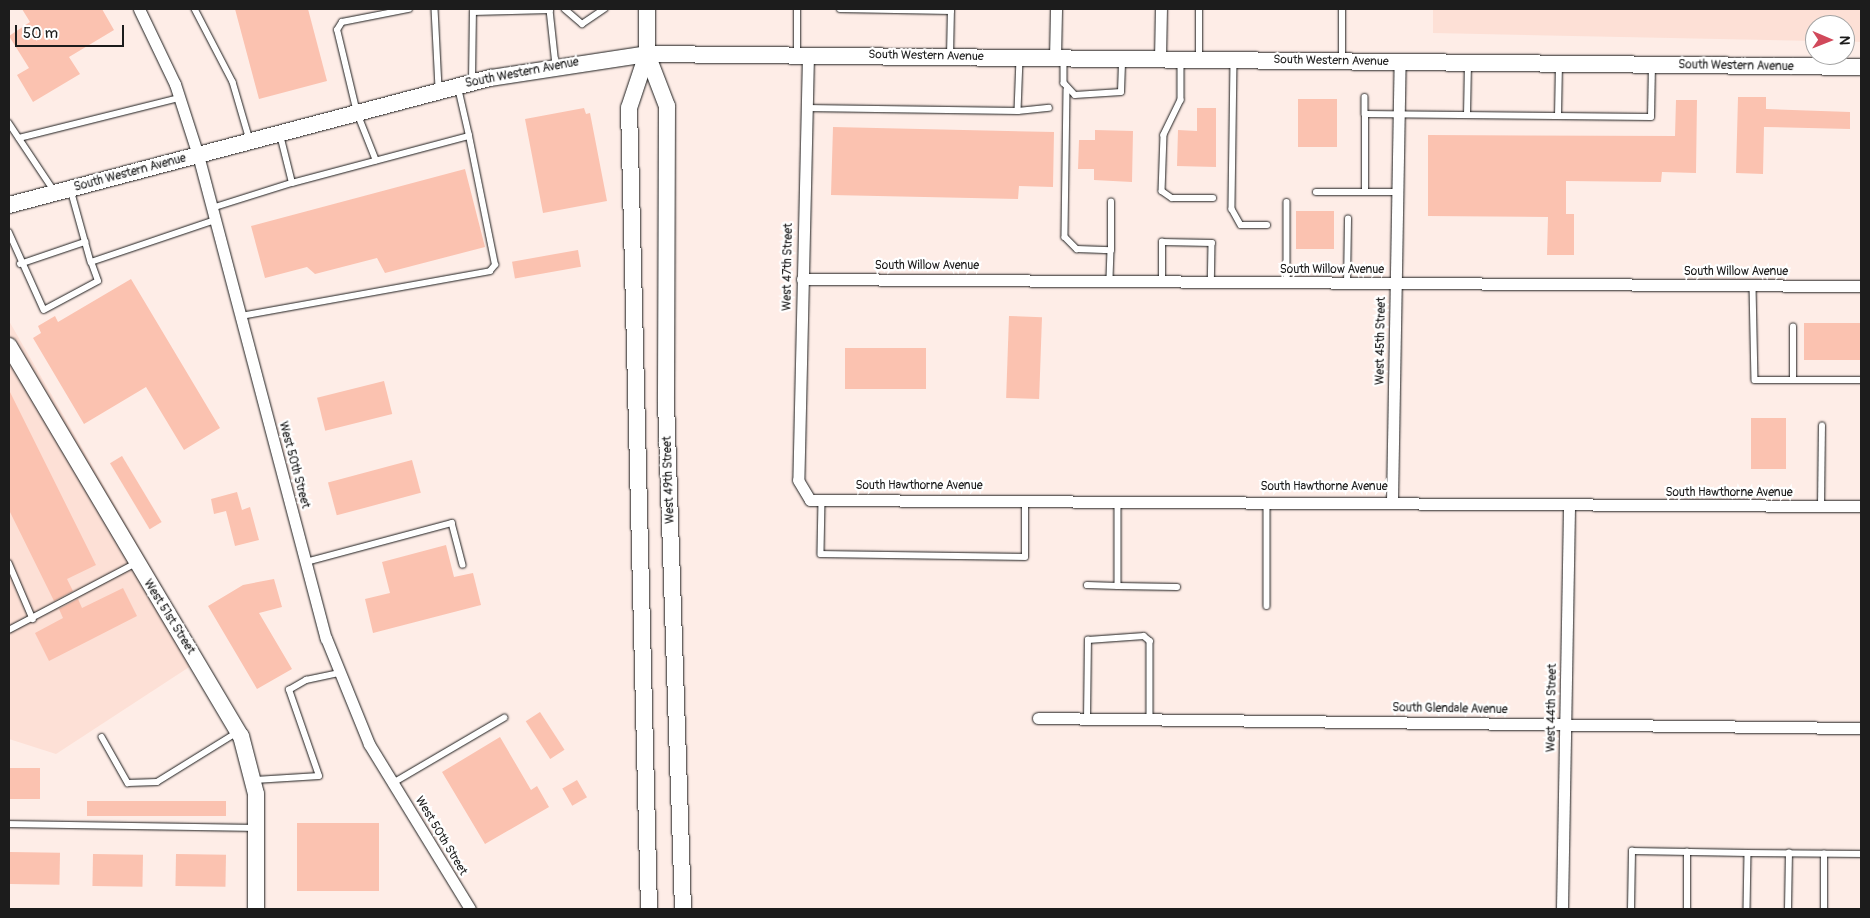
<!DOCTYPE html>
<style>
body{margin:0}
#map{position:relative;width:1870px;height:918px;overflow:hidden;background:#feede7;font-family:Pangolin,sans-serif}
div>[style]{position:absolute}
[style*='--x']{left:calc(var(--x)*1px);top:calc(var(--y)*1px);width:calc(var(--w)*1px);rotate:calc(var(--a)*1deg)}
.built>*{inset:0;background:#fde0d6}
.building>*{inset:0;background:#fbc2b0;transform-origin:0 0}
.roads{filter:drop-shadow(0 0 1px #1c1c1c) drop-shadow(0 0 1px #1c1c1c)}
.lane>*{height:5.5px;margin:-2.75px;padding:0 2.75px;transform-origin:2.75px;border-radius:2.75px;background:#fff}
.street>*{height:11px;margin:-5.5px;padding:0 5.5px;transform-origin:5.5px;border-radius:5.5px;background:#fff}
.secondary>*{height:16px;margin:-8px;padding:0 8px;transform-origin:8px;border-radius:8px;background:#fff}
span{translate:-50% -50%;white-space:nowrap;text-align:center;line-height:1.15;-webkit-text-stroke:4.5px #fff;paint-order:stroke}
.street-label{font-size:12px;color:#1c1c1c}
.frame{position:absolute;inset:0;border:10px solid #1c1c1c;pointer-events:none}
.north{position:absolute;left:1805px;top:15px;width:50px;height:50px;box-sizing:border-box;background:#fff;border:1px solid #a4a4a4;border-radius:50%;rotate:91deg;font-size:14px;font-weight:700;line-height:20px;text-align:center;color:#1c1c1c}
.north::after{content:'';display:block;margin:auto;width:18px;height:22px;background:#d1495b;clip-path:polygon(50% 0,100% 100%,50% 72%,0 100%)}
.scale{position:absolute;left:15px;top:25px;width:109px;height:22px;box-sizing:border-box;border:2px solid #1c1c1c;border-top:0;padding-left:6px;font-size:15px;line-height:18px;white-space:nowrap;color:#1c1c1c;-webkit-text-stroke:4px #fff;paint-order:stroke}
</style>
<div id="map">
<div class="built">
<i style="clip-path:polygon(1433px 9px,1861px 9px,1861px 42px,1845px 41px,1845px 25px,1815px 25px,1815px 41px,1433px 33px)"></i>
<i style="clip-path:polygon(9px 321px,203px 658px,56px 754px,9px 739px)"></i>
</div>
<div class="building">
<i style="clip-path:polygon(22px 9px,102px 9px,114px 30px,69px 57px,80px 74px,33px 102px,17px 75px,29px 68px,9px 36px,30px 22px)"></i>
<i style="clip-path:polygon(235px 9px,308px 9px,327px 81px,259px 99px)"></i>
<i style="clip-path:polygon(1738px 97px,1766px 97px,1766px 109px,1850px 112px,1850px 129px,1764px 127px,1763px 174px,1736px 173px)"></i>
<i style="left:1298px;top:99px;width:39px;height:48px"></i>
<i style="clip-path:polygon(1676px 100px,1697px 100px,1696px 173px,1662px 172px,1661px 182px,1566px 181px,1566px 214px,1574px 214px,1574px 255px,1547px 255px,1548px 217px,1428px 216px,1428px 135px,1675px 136px)"></i>
<i style="clip-path:polygon(584px 108px,586px 114px,590px 113px,607px 201px,543px 213px,525px 119px)"></i>
<i style="clip-path:polygon(1197px 108px,1216px 108px,1216px 167px,1177px 166px,1178px 130px,1197px 131px)"></i>
<i style="clip-path:polygon(833px 127px,1054px 132px,1053px 187px,1019px 186px,1018px 199px,831px 195px)"></i>
<i style="clip-path:polygon(1095px 130px,1133px 131px,1132px 182px,1094px 180px,1094px 169px,1078px 169px,1079px 140px,1095px 140px)"></i>
<i style="clip-path:polygon(465px 169px,485px 247px,385px 273px,377px 258px,315px 274px,307px 267px,265px 278px,251px 226px)"></i>
<i style="left:1296px;top:211px;width:38px;height:38px"></i>
<i style="left:578px;top:250px;width:17px;height:67px;rotate:80deg"></i>
<i style="clip-path:polygon(131px 279px,220px 428px,184px 450px,146px 387px,84px 424px,33px 338px,41px 333px,38px 326px,55px 316px,58px 322px)"></i>
<i style="left:1009px;top:316px;width:33px;height:82px;rotate:2deg"></i>
<i style="left:1804px;top:323px;width:57px;height:37px"></i>
<i style="left:845px;top:348px;width:81px;height:41px"></i>
<i style="left:384px;top:381px;width:34px;height:69px;rotate:76deg"></i>
<i style="clip-path:polygon(9px 390px,96px 565px,67px 579px,73px 591px,54px 601px,9px 510px)"></i>
<i style="left:1751px;top:418px;width:35px;height:51px"></i>
<i style="left:122px;top:456px;width:77px;height:14px;rotate:59deg"></i>
<i style="left:412px;top:460px;width:34px;height:87px;rotate:75deg"></i>
<i style="clip-path:polygon(237px 492px,242px 510px,250px 507px,259px 540px,235px 546px,226px 511px,214px 514px,211px 499px)"></i>
<i style="clip-path:polygon(446px 545px,454px 577px,473px 573px,481px 605px,373px 633px,365px 599px,390px 593px,382px 562px)"></i>
<i style="clip-path:polygon(274px 579px,282px 607px,259px 613px,292px 669px,257px 689px,208px 606px,243px 585px)"></i>
<i style="clip-path:polygon(123px 588px,137px 616px,49px 661px,35px 633px,63px 618px,59px 609px,78px 599px,82px 608px)"></i>
<i style="left:540px;top:712px;width:45px;height:17px;rotate:57deg"></i>
<i style="clip-path:polygon(500px 737px,531px 790px,537px 786px,549px 807px,485px 844px,442px 772px)"></i>
<i style="left:9px;top:768px;width:31px;height:31px"></i>
<i style="left:577px;top:780px;width:20px;height:17px;rotate:60deg"></i>
<i style="left:87px;top:801px;width:139px;height:15px"></i>
<i style="left:297px;top:823px;width:82px;height:68px"></i>
<i style="left:10px;top:852px;width:50px;height:32px;rotate:1deg"></i>
<i style="left:93px;top:854px;width:50px;height:32px;rotate:1deg"></i>
<i style="left:176px;top:854px;width:50px;height:32px;rotate:1deg"></i>
</div>
<div class="roads">
<div class="lane">
<i style="--x:195;--y:9;--w:82;--a:62.5"></i>
<i style="--x:233;--y:82;--w:60;--a:73.7"></i>
<i style="--x:435;--y:9;--w:80;--a:87.1"></i>
<i style="--x:565;--y:9;--w:23;--a:41"></i>
<i style="--x:582;--y:24;--w:27;--a:-34"></i>
<i style="--x:840;--y:9;--w:111;--a:1"></i>
<i style="--x:797;--y:54;--w:45;--a:-90"></i>
<i style="--x:950;--y:56;--w:47;--a:-88.8"></i>
<i style="--x:1020;--y:59;--w:52;--a:92.2"></i>
<i style="--x:1018;--y:111;--w:31;--a:-6"></i>
<i style="--x:1199;--y:59;--w:50;--a:-90"></i>
<i style="--x:1342;--y:59;--w:50;--a:-90"></i>
<i style="--x:1064;--y:60;--w:23;--a:90"></i>
<i style="--x:1064;--y:83;--w:16;--a:47"></i>
<i style="--x:1075;--y:95;--w:46;--a:-3.7"></i>
<i style="--x:1121;--y:92;--w:31;--a:-88"></i>
<i style="--x:1181;--y:61;--w:39;--a:90"></i>
<i style="--x:1181;--y:100;--w:39;--a:116"></i>
<i style="--x:1164;--y:135;--w:56;--a:92"></i>
<i style="--x:1162;--y:191;--w:12;--a:35"></i>
<i style="--x:1172;--y:198;--w:41;--a:0"></i>
<i style="--x:1234;--y:61;--w:148;--a:90.8"></i>
<i style="--x:1232;--y:209;--w:18;--a:61"></i>
<i style="--x:1241;--y:225;--w:26;--a:0"></i>
<i style="--x:472;--y:80;--w:68;--a:-89.2"></i>
<i style="--x:473;--y:12;--w:77;--a:-1.5"></i>
<i style="--x:550;--y:10;--w:55;--a:83.8"></i>
<i style="--x:1067;--y:90;--w:147;--a:90.8"></i>
<i style="--x:1065;--y:237;--w:17;--a:45"></i>
<i style="--x:1077;--y:249;--w:34;--a:2"></i>
<i style="--x:1111;--y:250;--w:32;--a:92"></i>
<i style="--x:1365;--y:97;--w:17;--a:90"></i>
<i style="--x:1365;--y:114;--w:286;--a:0.6"></i>
<i style="--x:1651;--y:117;--w:50;--a:-88.9"></i>
<i style="--x:806;--y:108;--w:212;--a:0.8"></i>
<i style="--x:1467;--y:115;--w:50;--a:-88.9"></i>
<i style="--x:1558;--y:116;--w:50;--a:-88.9"></i>
<i style="--x:9;--y:123;--w:83;--a:56.3"></i>
<i style="--x:19;--y:138;--w:166;--a:-14"></i>
<i style="--x:376;--y:161;--w:52;--a:-111.6"></i>
<i style="--x:357;--y:113;--w:85;--a:-103.5"></i>
<i style="--x:337;--y:30;--w:9;--a:-58"></i>
<i style="--x:342;--y:22;--w:68;--a:-11"></i>
<i style="--x:292;--y:183;--w:183;--a:-14.9"></i>
<i style="--x:469;--y:136;--w:49;--a:-102.9"></i>
<i style="--x:71;--y:190;--w:75;--a:74.5"></i>
<i style="--x:91;--y:262;--w:131;--a:-18.7"></i>
<i style="--x:1316;--y:192;--w:49;--a:0"></i>
<i style="--x:1365;--y:192;--w:78;--a:-90"></i>
<i style="--x:1365;--y:192;--w:33;--a:0"></i>
<i style="--x:1287;--y:202;--w:80;--a:90"></i>
<i style="--x:212;--y:208;--w:84;--a:-17.4"></i>
<i style="--x:292;--y:183;--w:49;--a:-104"></i>
<i style="--x:9;--y:232;--w:85;--a:65.8"></i>
<i style="--x:44;--y:310;--w:61;--a:-28.2"></i>
<i style="--x:98;--y:281;--w:20;--a:-110"></i>
<i style="--x:1111;--y:250;--w:48;--a:-90"></i>
<i style="--x:20;--y:264;--w:69;--a:-18.7"></i>
<i style="--x:1162;--y:281;--w:39;--a:-90"></i>
<i style="--x:1162;--y:242;--w:50;--a:1.1"></i>
<i style="--x:1212;--y:243;--w:39;--a:91"></i>
<i style="--x:1347;--y:284;--w:65;--a:-89.1"></i>
<i style="--x:1753;--y:286;--w:94;--a:88.8"></i>
<i style="--x:1755;--y:380;--w:106;--a:0"></i>
<i style="--x:241;--y:316;--w:253;--a:-10.2"></i>
<i style="--x:490;--y:271;--w:8;--a:-50"></i>
<i style="--x:495;--y:265;--w:132;--a:-101.4"></i>
<i style="--x:1793;--y:380;--w:53;--a:-90"></i>
<i style="--x:822;--y:500;--w:54;--a:91.1"></i>
<i style="--x:821;--y:554;--w:204;--a:0.8"></i>
<i style="--x:1025;--y:557;--w:57;--a:-90"></i>
<i style="--x:1118;--y:501;--w:85;--a:90"></i>
<i style="--x:1118;--y:586;--w:59;--a:1"></i>
<i style="--x:1267;--y:501;--w:105;--a:90"></i>
<i style="--x:1821;--y:506;--w:80;--a:-89.3"></i>
<i style="--x:306;--y:562;--w:151;--a:-15"></i>
<i style="--x:452;--y:523;--w:43;--a:75.3"></i>
<i style="--x:9;--y:563;--w:61;--a:66.8"></i>
<i style="--x:1087;--y:585;--w:31;--a:2"></i>
<i style="--x:9;--y:630;--w:144;--a:-27.8"></i>
<i style="--x:1087;--y:719;--w:79;--a:-89.3"></i>
<i style="--x:1088;--y:640;--w:56;--a:-4.1"></i>
<i style="--x:1144;--y:636;--w:8;--a:40"></i>
<i style="--x:1150;--y:641;--w:79;--a:90"></i>
<i style="--x:102;--y:737;--w:53;--a:60.5"></i>
<i style="--x:128;--y:783;--w:29;--a:-2"></i>
<i style="--x:157;--y:782;--w:93;--a:-31.8"></i>
<i style="--x:255;--y:780;--w:64;--a:-3.6"></i>
<i style="--x:319;--y:776;--w:91;--a:-109.2"></i>
<i style="--x:289;--y:690;--w:20;--a:-30"></i>
<i style="--x:306;--y:680;--w:34;--a:-12"></i>
<i style="--x:393;--y:783;--w:129;--a:-30.4"></i>
<i style="--x:9;--y:824;--w:246;--a:0.9"></i>
<i style="--x:1748;--y:853;--w:113;--a:0.5"></i>
<i style="--x:1631;--y:909;--w:58;--a:-89"></i>
<i style="--x:1632;--y:851;--w:116;--a:1"></i>
<i style="--x:1748;--y:853;--w:56;--a:91"></i>
<i style="--x:1687;--y:909;--w:57;--a:-90"></i>
<i style="--x:1788;--y:909;--w:56;--a:-89"></i>
<i style="--x:1824;--y:909;--w:55;--a:-90"></i>
</div>
<div class="street">
<i style="--x:139;--y:9;--w:83;--a:64.4"></i>
<i style="--x:175;--y:84;--w:75;--a:72.1"></i>
<i style="--x:198;--y:155;--w:500;--a:75.2"></i>
<i style="--x:326;--y:638;--w:114;--a:67.9"></i>
<i style="--x:369;--y:744;--w:193;--a:58.5"></i>
<i style="--x:808;--y:55;--w:425;--a:91.3"></i>
<i style="--x:798;--y:480;--w:23;--a:59"></i>
<i style="--x:810;--y:500;--w:1051;--a:0.33"></i>
<i style="--x:1055;--y:58;--w:49;--a:-88.8"></i>
<i style="--x:1160;--y:59;--w:50;--a:-88.9"></i>
<i style="--x:802;--y:279;--w:1059;--a:0.38"></i>
<i style="--x:1392;--y:501;--w:439;--a:-89"></i>
<i style="--x:1038;--y:718;--w:823;--a:0.7"></i>
<i style="--x:1562;--y:909;--w:402;--a:-89"></i>
</div>
<div class="secondary">
<i style="--x:647;--y:9;--w:45;--a:90"></i>
<i style="--x:647;--y:54;--w:57;--a:108.4"></i>
<i style="--x:629;--y:108;--w:801;--a:88.57"></i>
<i style="--x:647;--y:54;--w:56;--a:69"></i>
<i style="--x:667;--y:106;--w:296;--a:90.2"></i>
<i style="--x:666;--y:402;--w:507;--a:88.08"></i>
<i style="--x:9;--y:205;--w:498;--a:-14.8"></i>
<i style="--x:491;--y:78;--w:158;--a:-8.7"></i>
<i style="--x:647;--y:54;--w:1214;--a:0.61"></i>
<i style="--x:9;--y:346;--w:454;--a:59.3"></i>
<i style="--x:241;--y:736;--w:60;--a:75.5"></i>
<i style="--x:256;--y:794;--w:115;--a:90"></i>
</div>
</div>
<div class="street-label">
<span style="left:926px;top:56px;rotate:1deg">South Western Avenue</span>
<span style="left:1331px;top:61px;rotate:1deg">South Western Avenue</span>
<span style="left:1736px;top:66px;rotate:1deg">South Western Avenue</span>
<span style="left:522px;top:73px;rotate:-11deg">South Western Avenue</span>
<span style="left:130px;top:173px;rotate:-15deg">South Western Avenue</span>
<span style="left:927px;top:266px">South Willow Avenue</span>
<span style="left:788px;top:267px;rotate:-89deg">West 47th Street</span>
<span style="left:1332px;top:270px">South Willow Avenue</span>
<span style="left:1736px;top:272px">South Willow Avenue</span>
<span style="left:1381px;top:341px;rotate:-89deg">West 45th Street</span>
<span style="left:294px;top:465px;rotate:75deg">West 50th Street</span>
<span style="left:669px;top:480px;rotate:-92deg">West 49th Street</span>
<span style="left:919px;top:486px">South Hawthorne Avenue</span>
<span style="left:1324px;top:487px">South Hawthorne Avenue</span>
<span style="left:1729px;top:493px">South Hawthorne Avenue</span>
<span style="left:169px;top:617px;rotate:58deg">West 51st Street</span>
<span style="left:1552px;top:708px;rotate:-89deg">West 44th Street</span>
<span style="left:1450px;top:709px;rotate:1deg">South Glendale Avenue</span>
<span style="left:441px;top:836px;rotate:59deg">West 50th Street</span>
</div>
<div class="frame"></div>
<div class="north">N</div>
<div class="scale">50 m</div>
</div>
